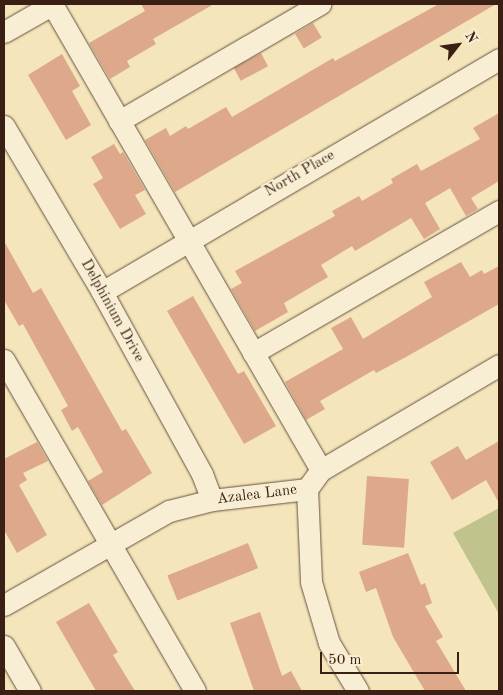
<!DOCTYPE html>
<style>
body{margin:0}
#map{position:relative;width:503px;height:695px;overflow:hidden;background:#f4e5bb;font-family:"Old Standard TT",serif}
div>[style]{position:absolute}
[style*='--x']{left:calc(var(--x)*1px);top:calc(var(--y)*1px);width:calc(var(--w)*1px);rotate:calc(var(--a)*1deg)}
.green>*{inset:0;background:#c1c38c}
.building>*{inset:0;background:#dda98a;transform-origin:0 0}
.roads{filter:drop-shadow(0 0 1px #68503e) drop-shadow(0 0 1px #68503e)}
.minor>*{height:21px;margin:-10.5px;padding:0 10.5px;transform-origin:10.5px;border-radius:10.5px;background:#f8eed3}
span{translate:-50% -50%;white-space:nowrap;text-align:center;line-height:1.15;-webkit-text-stroke:4px #f8eed3;paint-order:stroke}
.street-label{font-size:15px;color:#3a1f15}
.frame{position:absolute;inset:0;border:5px solid #3a1f15;pointer-events:none}
.north{position:absolute;left:433px;top:20px;width:50px;height:50px;-webkit-text-stroke:4px #f8eed3;paint-order:stroke;rotate:60deg;font-size:14px;font-weight:700;line-height:20px;text-align:center;color:#3a1f15}
.north::after{content:'';display:block;margin:auto;width:18px;height:22px;background:#3a1f15;clip-path:polygon(50% 0,100% 100%,50% 72%,0 100%)}
.scale{position:absolute;left:320px;top:652px;width:139px;height:22px;box-sizing:border-box;border:2px solid #3a1f15;border-top:0;padding-left:6px;font-size:15px;line-height:18px;white-space:nowrap;color:#3a1f15;-webkit-text-stroke:4px #f8eed3;paint-order:stroke}
</style>
<div id="map">
<div class="green">
<i style="clip-path:polygon(499px 508px,499px 614px,453px 533px)"></i>
</div>
<div class="building">
<i style="clip-path:polygon(141px 4px,214px 4px,153px 39px,156px 44px,127px 61px,130px 67px,110px 79px,89px 43px,145px 11px)"></i>
<i style="clip-path:polygon(439px 4px,496px 4px,175px 192px,145px 140px,166px 128px,170px 136px,186px 126px,188px 129px,226px 107px,232px 117px,333px 58px,335px 61px)"></i>
<i style="left:313px;top:23px;width:17px;height:21px;rotate:59deg"></i>
<i style="left:261px;top:53px;width:15px;height:31px;rotate:62deg"></i>
<i style="clip-path:polygon(62px 54px,80px 86px,72px 91px,91px 125px,66px 140px,28px 75px)"></i>
<i style="clip-path:polygon(499px 113px,499px 181px,471px 198px,478px 209px,466px 216px,450px 188px,425px 203px,440px 229px,424px 239px,411px 218px,355px 251px,352px 246px,321px 265px,328px 277px,284px 303px,288px 312px,255px 331px,231px 289px,242px 283px,235px 271px,335px 216px,332px 211px,359px 196px,362px 201px,393px 183px,391px 179px,417px 164px,421px 171px,480px 139px,473px 128px)"></i>
<i style="clip-path:polygon(114px 144px,120px 154px,123px 152px,145px 190px,135px 195px,146px 214px,120px 229px,93px 184px,103px 178px,91px 157px)"></i>
<i style="clip-path:polygon(4px 241px,33px 293px,41px 288px,122px 431px,126px 429px,152px 473px,102px 505px,88px 481px,103px 472px,78px 427px,72px 431px,61px 410px,68px 406px,23px 324px,19px 326px,4px 300px)"></i>
<i style="clip-path:polygon(461px 262px,470px 277px,482px 270px,484px 274px,499px 266px,499px 304px,406px 357px,376px 373px,374px 370px,320px 401px,325px 409px,306px 420px,285px 382px,343px 349px,331px 328px,351px 317px,363px 339px,432px 297px,424px 282px)"></i>
<i style="clip-path:polygon(193px 296px,238px 374px,244px 371px,276px 426px,244px 444px,167px 311px)"></i>
<i style="clip-path:polygon(499px 441px,499px 503px,486px 480px,452px 500px,430px 462px,458px 446px,466px 460px)"></i>
<i style="clip-path:polygon(37px 442px,48px 461px,23px 473px,27px 480px,19px 485px,47px 535px,17px 553px,4px 530px,4px 459px)"></i>
<i style="left:367px;top:476px;width:42px;height:69px;rotate:4deg"></i>
<i style="left:248px;top:543px;width:27px;height:87px;rotate:68deg"></i>
<i style="clip-path:polygon(408px 553px,421px 585px,425px 583px,432px 603px,425px 606px,443px 637px,436px 641px,466px 691px,425px 691px,393px 637px,376px 588px,366px 592px,359px 572px)"></i>
<i style="clip-path:polygon(89px 603px,118px 652px,113px 655px,135px 691px,96px 691px,56px 622px)"></i>
<i style="clip-path:polygon(260px 612px,282px 676px,291px 671px,302px 691px,254px 691px,230px 623px)"></i>
</div>
<div class="roads">
<div class="minor">
<i style="--x:52;--y:4;--w:538;--a:60"></i>
<i style="--x:4;--y:32;--w:56;--a:-29.7"></i>
<i style="--x:119;--y:121;--w:233;--a:-30.2"></i>
<i style="--x:4;--y:126;--w:193;--a:59.4"></i>
<i style="--x:102;--y:292;--w:208;--a:61.2"></i>
<i style="--x:202;--y:474;--w:28;--a:69"></i>
<i style="--x:102;--y:292;--w:460;--a:-30.4"></i>
<i style="--x:253;--y:353;--w:284;--a:-30"></i>
<i style="--x:4;--y:360;--w:382;--a:60"></i>
<i style="--x:307;--y:489;--w:93;--a:87.5"></i>
<i style="--x:311;--y:582;--w:64;--a:73.6"></i>
<i style="--x:329;--y:643;--w:56;--a:58.9"></i>
<i style="--x:4;--y:605;--w:190;--a:-29.7"></i>
<i style="--x:169;--y:511;--w:44;--a:-14.3"></i>
<i style="--x:212;--y:500;--w:96;--a:-6.6"></i>
<i style="--x:307;--y:489;--w:24;--a:-54"></i>
<i style="--x:321;--y:470;--w:207;--a:-30.5"></i>
<i style="--x:4;--y:646;--w:52;--a:60"></i>
</div>
</div>
<div class="street-label">
<span style="left:300px;top:174px;rotate:-30deg">North Place</span>
<span style="left:112px;top:311px;rotate:61deg">Delphinium Drive</span>
<span style="left:257px;top:495px;rotate:-7deg">Azalea Lane</span>
</div>
<div class="frame"></div>
<div class="north">N</div>
<div class="scale">50 m</div>
</div>
